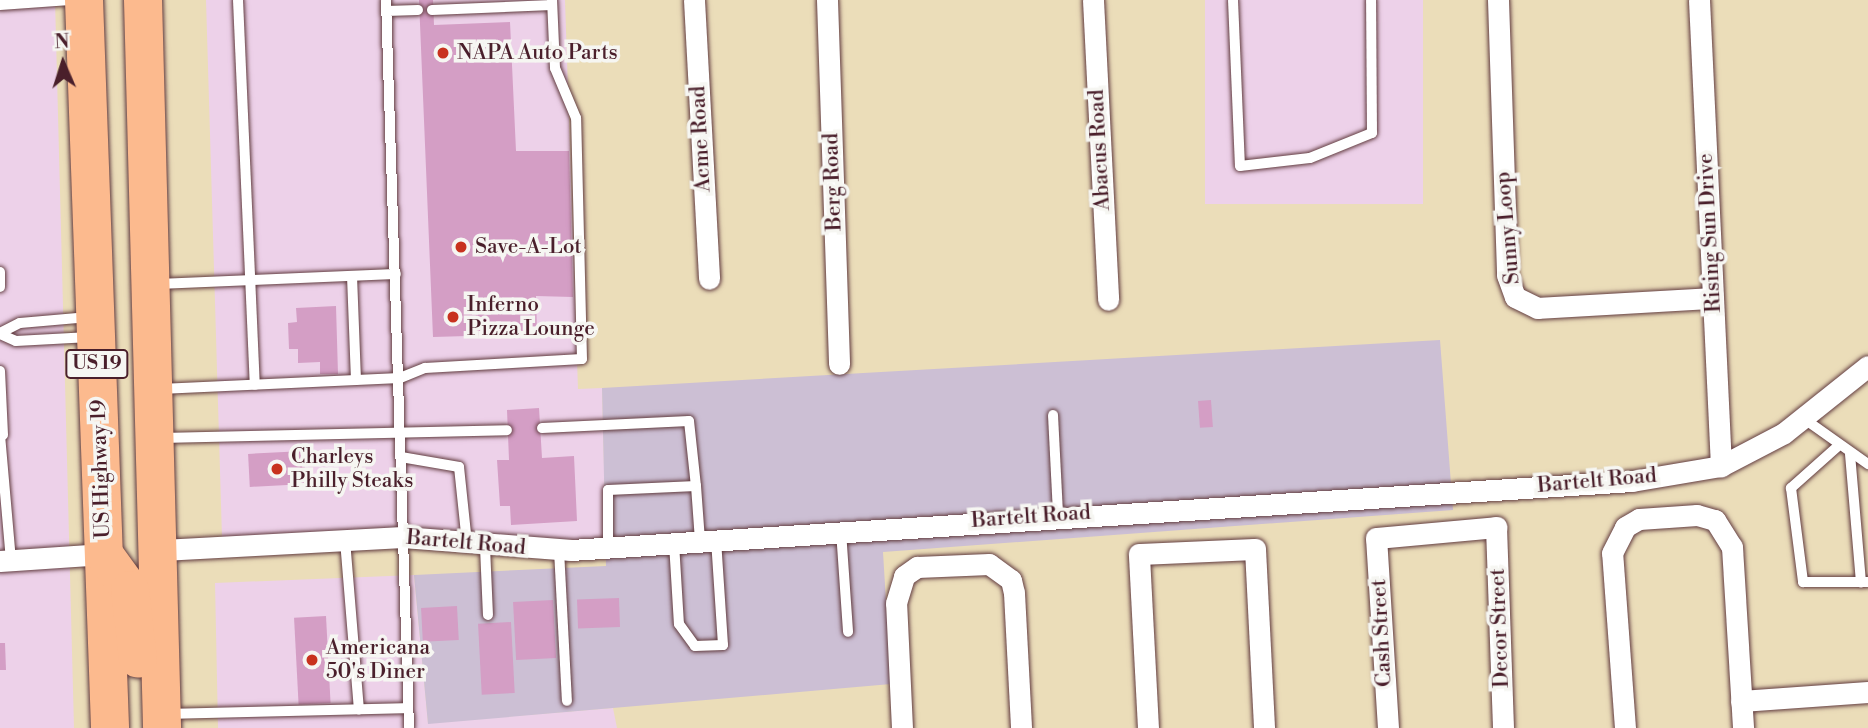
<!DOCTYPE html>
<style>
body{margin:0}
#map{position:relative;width:1868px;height:728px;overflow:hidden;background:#ebddb9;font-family:"Libre Bodoni",serif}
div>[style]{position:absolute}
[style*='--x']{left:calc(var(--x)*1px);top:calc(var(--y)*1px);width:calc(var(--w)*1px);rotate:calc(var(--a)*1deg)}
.built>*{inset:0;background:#edd1e9;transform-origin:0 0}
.industrial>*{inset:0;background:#ccbfd4}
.building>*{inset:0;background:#d49ec5;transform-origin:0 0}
.roads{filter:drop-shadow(0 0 2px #623c40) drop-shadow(0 0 2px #623c40)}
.lane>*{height:10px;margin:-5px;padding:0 5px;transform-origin:5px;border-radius:5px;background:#fff}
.street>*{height:21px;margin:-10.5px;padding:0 10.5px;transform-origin:10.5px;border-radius:10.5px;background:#fff}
.highway>*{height:38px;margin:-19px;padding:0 19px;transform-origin:19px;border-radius:19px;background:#fcba8e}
.dots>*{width:19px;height:19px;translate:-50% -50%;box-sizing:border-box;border:4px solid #f6f6f2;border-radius:50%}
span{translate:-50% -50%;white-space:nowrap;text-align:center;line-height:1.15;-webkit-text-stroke:7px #f6f6f2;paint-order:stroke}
.shield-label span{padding:2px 5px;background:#f6f6f2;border:2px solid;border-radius:5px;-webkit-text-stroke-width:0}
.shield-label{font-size:19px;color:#4a1f2b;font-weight:700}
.poi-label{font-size:21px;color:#4a1f2b}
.left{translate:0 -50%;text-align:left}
.street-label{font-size:21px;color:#4a1f2b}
.north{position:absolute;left:28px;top:28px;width:70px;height:70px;-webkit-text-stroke:5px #f6f6f2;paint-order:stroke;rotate:357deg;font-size:19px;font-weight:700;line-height:28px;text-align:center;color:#4a1f2b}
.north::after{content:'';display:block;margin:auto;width:24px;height:32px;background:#4a1f2b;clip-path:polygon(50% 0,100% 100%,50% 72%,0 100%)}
</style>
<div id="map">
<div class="built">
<i style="clip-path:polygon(0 0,55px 0,74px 728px,0 728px)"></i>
<i style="clip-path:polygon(206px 0,565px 0,578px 389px,602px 388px,606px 544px,222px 538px)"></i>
<i style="left:1205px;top:0;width:218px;height:204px"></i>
<i style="clip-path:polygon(414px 575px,428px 723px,613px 708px,617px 728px,218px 728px,215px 583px)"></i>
</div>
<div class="industrial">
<i style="clip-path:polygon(1440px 340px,1453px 510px,883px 552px,891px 684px,428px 724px,414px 575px,606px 566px,602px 388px)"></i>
</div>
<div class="building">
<i style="clip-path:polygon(419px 0,433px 0,434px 25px,510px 22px,516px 151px,569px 151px,573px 297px,536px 296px,537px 334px,433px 337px)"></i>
<i style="clip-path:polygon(336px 306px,338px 374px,320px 374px,320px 362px,298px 363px,298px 349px,289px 349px,288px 323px,297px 322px,296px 308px)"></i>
<i style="left:1211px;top:400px;width:27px;height:13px;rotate:86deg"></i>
<i style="clip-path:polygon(539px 408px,542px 458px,574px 456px,577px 521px,511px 525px,510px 506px,500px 506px,497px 460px,509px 460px,507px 410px)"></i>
<i style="left:304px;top:451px;width:33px;height:56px;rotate:87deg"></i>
<i style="left:619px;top:598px;width:29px;height:42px;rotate:88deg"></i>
<i style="left:553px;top:600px;width:58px;height:40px;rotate:87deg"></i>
<i style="left:457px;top:606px;width:34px;height:36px;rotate:87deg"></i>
<i style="left:326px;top:616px;width:87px;height:32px;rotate:87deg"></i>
<i style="left:511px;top:622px;width:71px;height:33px;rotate:87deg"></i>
<i style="clip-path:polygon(0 643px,5px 643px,6px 670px,0 670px)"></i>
</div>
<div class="roads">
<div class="lane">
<i style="--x:238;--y:0;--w:385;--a:87.5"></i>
<i style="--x:386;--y:0;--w:728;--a:88.19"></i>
<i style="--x:1233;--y:0;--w:166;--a:87.6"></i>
<i style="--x:1240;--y:166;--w:70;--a:-6.5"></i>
<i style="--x:1310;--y:158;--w:67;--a:-22"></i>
<i style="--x:1372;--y:133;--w:133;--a:-90.4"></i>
<i style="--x:0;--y:5;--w:70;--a:-4.1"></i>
<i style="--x:432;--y:10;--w:120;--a:-2.4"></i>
<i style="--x:386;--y:11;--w:32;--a:-2"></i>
<i style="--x:0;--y:272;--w:15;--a:90"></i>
<i style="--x:352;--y:276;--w:104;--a:87.8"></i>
<i style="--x:157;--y:284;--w:239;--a:-2.4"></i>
<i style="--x:0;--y:333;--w:22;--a:-27"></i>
<i style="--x:20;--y:323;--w:69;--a:-5"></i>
<i style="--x:0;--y:334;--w:17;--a:24"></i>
<i style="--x:16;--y:341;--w:74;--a:-3.1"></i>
<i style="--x:0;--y:371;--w:64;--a:87.3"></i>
<i style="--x:160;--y:389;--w:240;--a:-2.6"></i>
<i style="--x:400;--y:378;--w:27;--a:-22"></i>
<i style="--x:425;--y:368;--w:157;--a:-3.3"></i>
<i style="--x:582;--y:359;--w:241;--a:-91.4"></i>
<i style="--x:576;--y:118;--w:54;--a:-112.8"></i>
<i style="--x:555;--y:68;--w:68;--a:-92.5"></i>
<i style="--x:1053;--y:415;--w:100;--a:87.1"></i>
<i style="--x:1803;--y:418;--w:80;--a:35.3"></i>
<i style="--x:542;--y:428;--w:147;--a:-2.7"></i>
<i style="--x:689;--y:421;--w:65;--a:83.9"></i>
<i style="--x:696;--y:486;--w:88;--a:177.4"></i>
<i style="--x:608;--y:490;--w:58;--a:90"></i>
<i style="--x:0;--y:435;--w:126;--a:85"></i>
<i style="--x:161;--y:438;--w:346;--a:-1.3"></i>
<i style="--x:1837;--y:447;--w:62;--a:138.3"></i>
<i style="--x:1791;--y:488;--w:95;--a:82.7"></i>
<i style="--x:1803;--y:582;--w:65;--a:0"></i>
<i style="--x:1850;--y:454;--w:129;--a:85.1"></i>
<i style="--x:401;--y:457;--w:59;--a:9.8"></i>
<i style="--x:459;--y:467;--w:76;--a:84"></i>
<i style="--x:696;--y:486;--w:55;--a:85.8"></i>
<i style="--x:841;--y:531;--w:101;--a:86"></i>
<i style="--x:345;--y:540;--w:170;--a:85.3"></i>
<i style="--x:674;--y:543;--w:81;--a:86.5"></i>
<i style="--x:679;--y:624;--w:27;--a:54"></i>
<i style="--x:695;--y:646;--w:28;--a:-2"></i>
<i style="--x:723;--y:645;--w:105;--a:-93.8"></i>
<i style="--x:485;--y:547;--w:68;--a:87.5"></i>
<i style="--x:559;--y:550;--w:151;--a:87"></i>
<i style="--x:170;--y:714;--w:238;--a:-1.4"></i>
</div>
<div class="street">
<i style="--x:694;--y:0;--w:279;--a:86.9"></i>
<i style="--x:827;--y:0;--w:364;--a:88.1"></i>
<i style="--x:1093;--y:0;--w:300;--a:87.1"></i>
<i style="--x:1498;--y:0;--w:275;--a:88.1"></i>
<i style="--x:1507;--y:275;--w:23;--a:70"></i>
<i style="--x:1515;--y:297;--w:25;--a:26"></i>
<i style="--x:1538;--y:308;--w:174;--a:-3.3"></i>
<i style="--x:1699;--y:0;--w:467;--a:87.3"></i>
<i style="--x:162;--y:550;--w:241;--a:-3.1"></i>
<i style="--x:403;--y:537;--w:169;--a:4.4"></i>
<i style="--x:571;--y:550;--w:1063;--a:-3.72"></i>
<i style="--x:1632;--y:481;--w:90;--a:-9.6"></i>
<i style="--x:1721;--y:466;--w:71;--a:-27.6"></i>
<i style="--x:1784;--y:433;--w:107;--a:-38.6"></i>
<i style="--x:0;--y:561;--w:104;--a:-3.9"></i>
<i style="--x:1741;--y:701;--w:127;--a:-4.1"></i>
<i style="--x:902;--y:728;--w:125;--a:-92.7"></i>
<i style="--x:896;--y:603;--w:28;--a:-73"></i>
<i style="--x:904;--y:576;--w:16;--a:-35"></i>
<i style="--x:917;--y:567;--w:72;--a:-2.4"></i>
<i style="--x:989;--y:564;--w:27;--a:36"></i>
<i style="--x:1011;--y:580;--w:13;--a:77"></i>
<i style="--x:1014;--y:593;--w:135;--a:87"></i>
<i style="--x:1148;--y:728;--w:174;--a:-93"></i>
<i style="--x:1139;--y:554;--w:116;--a:-2.5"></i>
<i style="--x:1255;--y:549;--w:179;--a:87.1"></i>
<i style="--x:1388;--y:728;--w:190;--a:-93.6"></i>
<i style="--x:1376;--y:538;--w:121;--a:-5.2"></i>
<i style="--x:1496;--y:527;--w:201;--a:88"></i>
<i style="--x:1625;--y:728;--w:175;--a:-94.2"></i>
<i style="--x:1612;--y:553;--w:29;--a:-63"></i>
<i style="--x:1625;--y:527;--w:16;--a:-30"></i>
<i style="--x:1639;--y:519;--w:58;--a:-3.9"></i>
<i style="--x:1697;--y:515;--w:19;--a:16"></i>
<i style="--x:1715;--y:520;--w:32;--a:58"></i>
<i style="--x:1732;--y:547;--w:181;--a:86.5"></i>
</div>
<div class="highway">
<i style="--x:84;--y:0;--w:728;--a:87.95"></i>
<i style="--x:143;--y:0;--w:728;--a:88.5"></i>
<i style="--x:104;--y:554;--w:44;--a:54.2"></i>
<i style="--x:130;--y:590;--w:69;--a:83.4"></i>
</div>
</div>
<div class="dots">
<i style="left:443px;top:53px;background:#c8321e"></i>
<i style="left:461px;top:247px;background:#c8321e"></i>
<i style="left:453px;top:317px;background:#c8321e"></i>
<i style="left:277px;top:469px;background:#c8321e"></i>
<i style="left:312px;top:660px;background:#c8321e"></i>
</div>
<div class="shield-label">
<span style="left:97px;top:364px">US 19</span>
</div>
<div class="poi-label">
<span class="left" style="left:457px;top:53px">NAPA Auto Parts</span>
<span class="left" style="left:475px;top:247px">Save-A-Lot</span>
<span class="left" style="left:467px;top:317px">Inferno<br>Pizza Lounge</span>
<span class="left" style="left:291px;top:469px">Charleys<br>Philly Steaks</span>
<span class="left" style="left:326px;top:660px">Americana<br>50's Diner</span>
</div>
<div class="street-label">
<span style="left:701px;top:139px;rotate:-93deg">Acme Road</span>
<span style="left:1100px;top:150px;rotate:-93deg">Abacus Road</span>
<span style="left:833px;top:182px;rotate:-92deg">Berg Road</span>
<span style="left:1508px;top:228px;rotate:-95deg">Sunny Loop</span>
<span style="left:1710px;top:233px;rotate:-93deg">Rising Sun Drive</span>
<span style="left:101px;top:469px;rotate:-92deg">US Highway 19</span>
<span style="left:1597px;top:481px;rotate:-5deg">Bartelt Road</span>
<span style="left:1031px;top:517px;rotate:-4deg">Bartelt Road</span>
<span style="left:466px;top:543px;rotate:5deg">Bartelt Road</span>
<span style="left:1500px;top:628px;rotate:-92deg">Decor Street</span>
<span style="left:1382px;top:633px;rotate:-93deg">Cash Street</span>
</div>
<div class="north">N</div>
</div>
